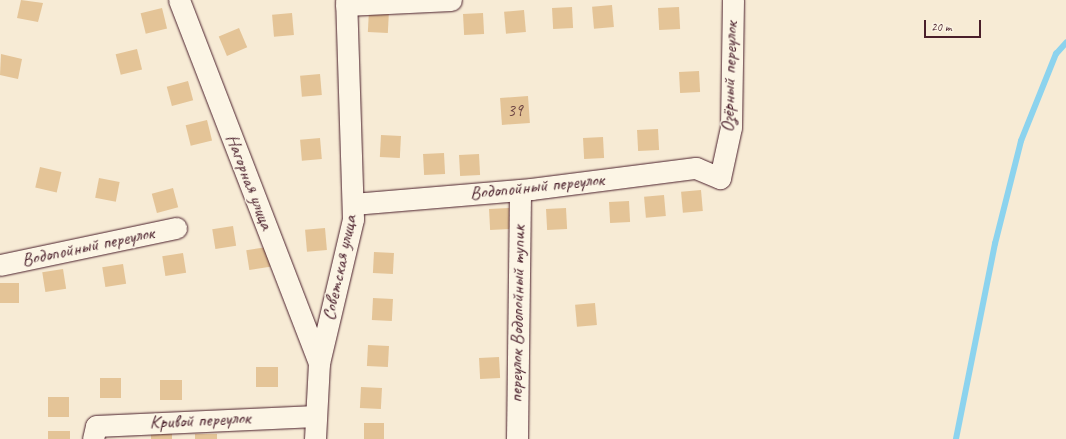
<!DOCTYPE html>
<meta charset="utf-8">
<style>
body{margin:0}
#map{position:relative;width:1066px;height:439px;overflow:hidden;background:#f7ebd5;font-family:Caveat,sans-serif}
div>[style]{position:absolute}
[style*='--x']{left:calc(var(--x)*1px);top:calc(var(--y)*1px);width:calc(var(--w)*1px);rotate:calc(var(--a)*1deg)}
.stream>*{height:5.5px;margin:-2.75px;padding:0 2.75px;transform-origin:2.75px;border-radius:2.75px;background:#8cd3ee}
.building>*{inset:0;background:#e4c497;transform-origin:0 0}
.roads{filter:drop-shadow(0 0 1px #4a1f2b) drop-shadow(0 0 1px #4a1f2b)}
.street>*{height:21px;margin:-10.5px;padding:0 10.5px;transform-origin:10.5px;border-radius:10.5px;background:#fcf5e5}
span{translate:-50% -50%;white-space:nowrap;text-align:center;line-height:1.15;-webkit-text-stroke:3px #fcf5e5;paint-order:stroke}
.number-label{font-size:17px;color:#704846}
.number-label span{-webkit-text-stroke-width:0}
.street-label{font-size:19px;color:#4a1f2b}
.scale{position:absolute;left:924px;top:20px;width:57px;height:18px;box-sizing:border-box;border:2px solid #4a1f2b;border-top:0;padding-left:5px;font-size:12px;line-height:14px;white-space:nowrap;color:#4a1f2b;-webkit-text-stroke:3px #fcf5e5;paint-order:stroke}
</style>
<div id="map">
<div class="stream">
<i style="--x:956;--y:439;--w:199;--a:-78.7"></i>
<i style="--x:995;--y:244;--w:106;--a:-75.8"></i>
<i style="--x:1021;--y:141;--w:94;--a:-68.1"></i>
<i style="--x:1056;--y:54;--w:15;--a:-48"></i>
</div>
<div class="building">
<i style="clip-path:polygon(21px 0,43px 3px,38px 22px,17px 18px)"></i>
<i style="left:612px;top:5px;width:22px;height:20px;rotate:85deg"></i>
<i style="left:572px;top:7px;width:21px;height:20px;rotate:87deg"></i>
<i style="left:679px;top:7px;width:22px;height:21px;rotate:87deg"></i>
<i style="left:162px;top:8px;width:21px;height:22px;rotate:76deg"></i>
<i style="left:369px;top:10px;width:20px;height:22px;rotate:3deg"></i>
<i style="left:524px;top:10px;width:22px;height:20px;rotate:85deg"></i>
<i style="left:292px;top:13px;width:22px;height:20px;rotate:85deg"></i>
<i style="left:483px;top:13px;width:21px;height:20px;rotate:87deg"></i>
<i style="left:239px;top:28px;width:21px;height:22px;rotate:67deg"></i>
<i style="left:137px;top:49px;width:21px;height:22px;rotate:76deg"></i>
<i style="clip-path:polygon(1px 54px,22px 59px,18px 79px,0 75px)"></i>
<i style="left:699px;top:71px;width:21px;height:20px;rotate:87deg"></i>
<i style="left:320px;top:74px;width:21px;height:20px;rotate:85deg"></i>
<i style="left:188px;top:81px;width:20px;height:22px;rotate:75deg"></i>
<i style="left:528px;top:96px;width:27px;height:28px;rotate:86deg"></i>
<i style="left:207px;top:120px;width:21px;height:22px;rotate:76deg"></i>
<i style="left:658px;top:129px;width:21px;height:21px;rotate:87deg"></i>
<i style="left:381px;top:135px;width:20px;height:22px;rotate:3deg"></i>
<i style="left:603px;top:137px;width:21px;height:20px;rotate:87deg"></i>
<i style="left:320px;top:138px;width:21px;height:20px;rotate:85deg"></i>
<i style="left:444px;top:153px;width:21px;height:21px;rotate:87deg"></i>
<i style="left:479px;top:154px;width:21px;height:20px;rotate:87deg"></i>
<i style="left:40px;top:167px;width:22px;height:21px;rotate:13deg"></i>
<i style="left:99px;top:178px;width:21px;height:20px;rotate:11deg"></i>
<i style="left:173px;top:188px;width:20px;height:22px;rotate:75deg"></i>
<i style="left:701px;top:190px;width:21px;height:20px;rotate:85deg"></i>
<i style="left:664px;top:195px;width:21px;height:20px;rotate:85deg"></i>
<i style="left:629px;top:201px;width:21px;height:20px;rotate:87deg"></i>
<i style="left:509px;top:208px;width:21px;height:20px;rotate:87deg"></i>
<i style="left:566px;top:208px;width:21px;height:20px;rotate:87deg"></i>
<i style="left:233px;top:226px;width:20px;height:21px;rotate:81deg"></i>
<i style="left:325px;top:228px;width:22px;height:20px;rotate:85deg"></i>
<i style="left:267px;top:247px;width:20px;height:21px;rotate:81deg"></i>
<i style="left:374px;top:252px;width:20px;height:21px;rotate:3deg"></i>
<i style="left:183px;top:253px;width:20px;height:21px;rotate:81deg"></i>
<i style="left:123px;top:264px;width:20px;height:21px;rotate:81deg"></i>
<i style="left:63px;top:269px;width:20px;height:21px;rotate:81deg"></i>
<i style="left:0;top:283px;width:19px;height:20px"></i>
<i style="left:373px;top:298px;width:20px;height:22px;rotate:3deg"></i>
<i style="left:595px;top:303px;width:22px;height:20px;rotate:85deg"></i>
<i style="left:368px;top:345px;width:21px;height:21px;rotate:3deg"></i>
<i style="left:499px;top:357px;width:21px;height:20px;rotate:87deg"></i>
<i style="left:256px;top:367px;width:22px;height:20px"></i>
<i style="left:100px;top:378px;width:21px;height:20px"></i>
<i style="left:160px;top:380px;width:22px;height:20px"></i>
<i style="left:361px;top:387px;width:21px;height:21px;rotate:3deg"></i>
<i style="left:48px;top:397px;width:21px;height:20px"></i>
<i style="left:364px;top:423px;width:20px;height:16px"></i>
<i style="left:70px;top:431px;width:8px;height:22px;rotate:90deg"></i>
<i style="left:151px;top:431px;width:21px;height:8px"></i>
<i style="left:195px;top:434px;width:22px;height:5px"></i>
</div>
<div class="roads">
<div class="street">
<i style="--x:179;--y:0;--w:389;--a:68.9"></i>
<i style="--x:346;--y:5;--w:105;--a:-2.7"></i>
<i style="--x:353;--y:204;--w:179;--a:-4.8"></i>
<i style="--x:531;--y:189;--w:166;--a:-7.3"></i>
<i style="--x:696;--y:168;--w:26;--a:23"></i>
<i style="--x:720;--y:178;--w:52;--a:-77.8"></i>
<i style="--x:731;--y:127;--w:127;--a:-89.1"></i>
<i style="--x:0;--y:265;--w:180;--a:-11.9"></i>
<i style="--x:93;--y:439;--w:13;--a:-77"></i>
<i style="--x:96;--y:426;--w:220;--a:-2.6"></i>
<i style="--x:315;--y:439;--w:76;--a:-87"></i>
<i style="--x:319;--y:363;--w:148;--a:-76.7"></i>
<i style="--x:353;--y:219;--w:219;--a:-91.8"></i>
<i style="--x:517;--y:439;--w:249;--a:-89.3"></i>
</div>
</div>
<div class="number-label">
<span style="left:515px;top:111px">39</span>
</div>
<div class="street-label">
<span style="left:730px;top:77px;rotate:-88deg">Озёрный переулок</span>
<span style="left:249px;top:182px;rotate:69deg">Нагорная улица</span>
<span style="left:537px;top:187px;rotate:-6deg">Водопойный переулок</span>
<span style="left:88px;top:247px;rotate:-12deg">Водопойный переулок</span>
<span style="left:340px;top:268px;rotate:-78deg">Советская улица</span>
<span style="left:518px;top:314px;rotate:-89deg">переулок Водопойный тупик</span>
<span style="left:200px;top:421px;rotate:-3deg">Кривой переулок</span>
</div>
<div class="scale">20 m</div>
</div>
